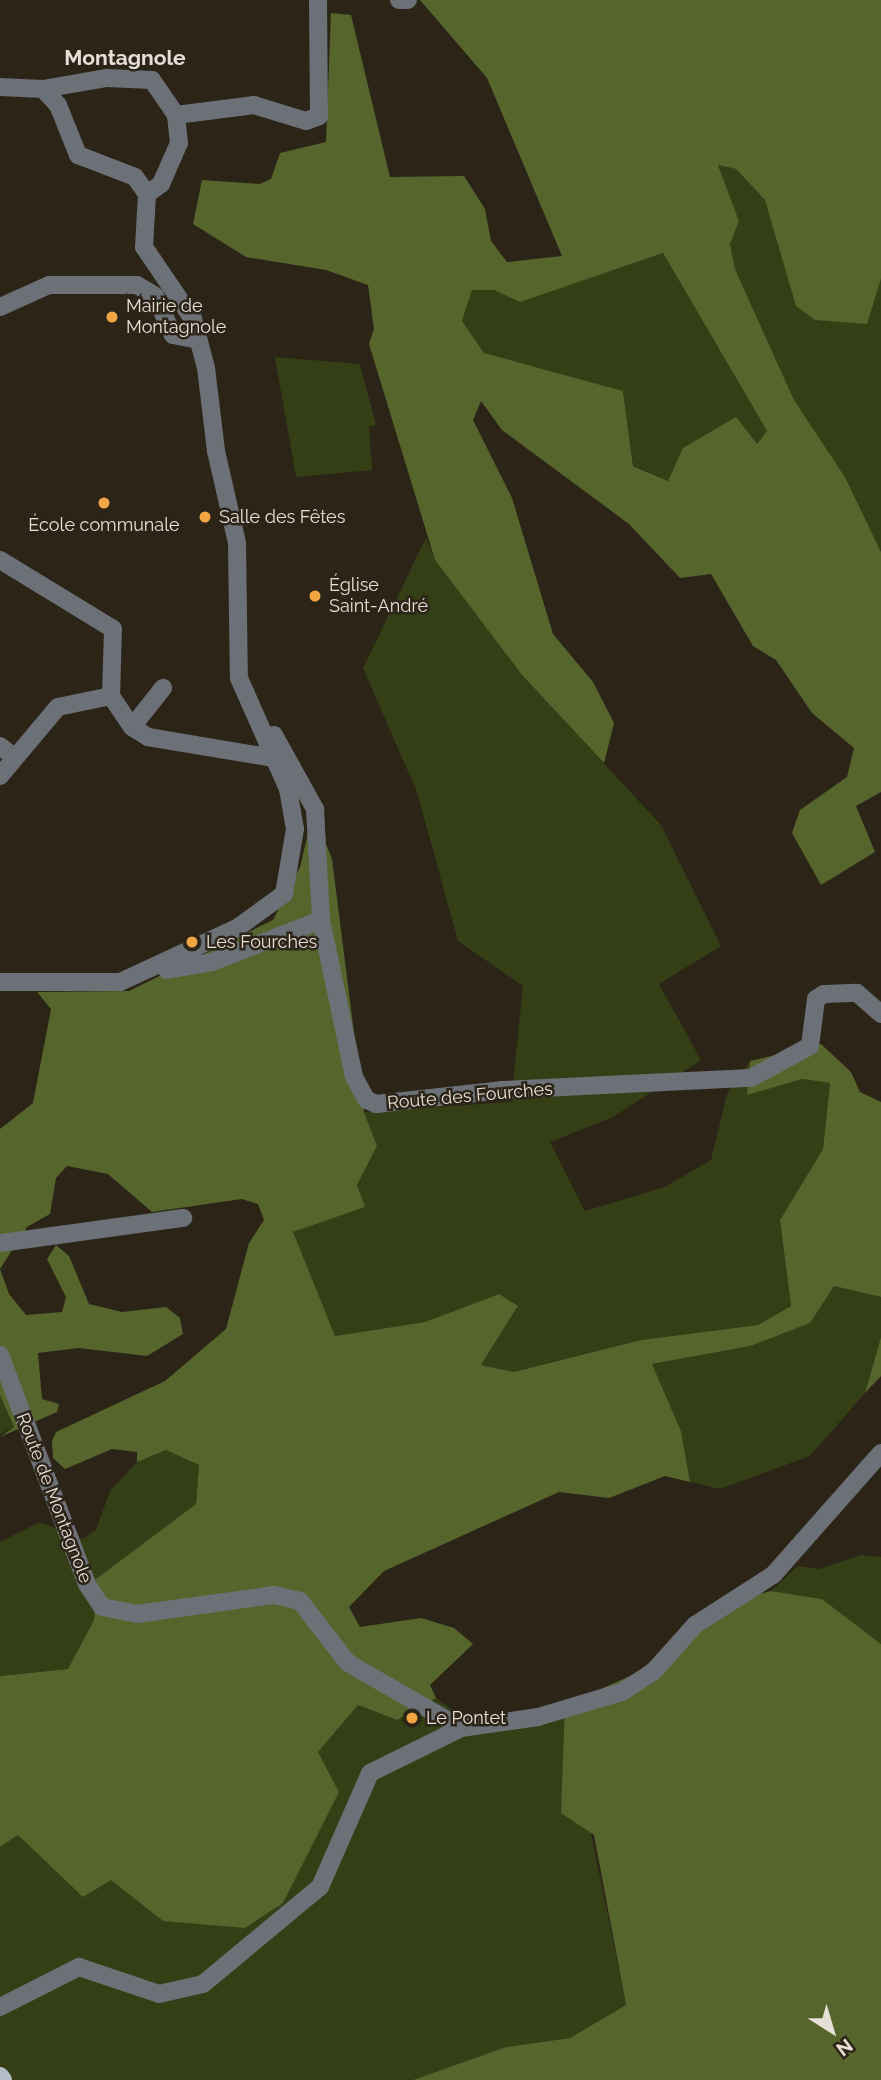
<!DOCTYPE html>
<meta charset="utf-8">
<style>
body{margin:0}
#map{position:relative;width:881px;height:2080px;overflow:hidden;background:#2d2418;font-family:Raleway,sans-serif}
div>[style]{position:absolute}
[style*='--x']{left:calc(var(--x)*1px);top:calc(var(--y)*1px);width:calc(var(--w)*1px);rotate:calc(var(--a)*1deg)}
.green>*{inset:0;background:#343f16}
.forest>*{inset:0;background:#55652c}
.minor>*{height:18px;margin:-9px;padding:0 9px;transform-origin:9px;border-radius:9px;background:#6c7177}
.major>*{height:18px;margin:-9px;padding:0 9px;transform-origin:9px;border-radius:9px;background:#b2bdc9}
.dots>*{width:19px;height:19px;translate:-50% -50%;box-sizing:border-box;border:4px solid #2d2418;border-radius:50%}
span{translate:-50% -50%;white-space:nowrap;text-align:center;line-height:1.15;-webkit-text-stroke:5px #2d2418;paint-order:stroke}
.poi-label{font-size:18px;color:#e5dfd7}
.left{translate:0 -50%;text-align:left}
.street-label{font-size:18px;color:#e5dfd7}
.quarter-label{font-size:21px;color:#e5dfd7;font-weight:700}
.north{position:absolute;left:797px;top:1996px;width:70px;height:70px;-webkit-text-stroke:5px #2d2418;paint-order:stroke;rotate:143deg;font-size:19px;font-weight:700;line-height:28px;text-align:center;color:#e5dfd7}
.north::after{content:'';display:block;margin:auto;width:24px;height:32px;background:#e5dfd7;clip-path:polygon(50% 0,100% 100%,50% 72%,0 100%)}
</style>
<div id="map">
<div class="green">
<i style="clip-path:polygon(718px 165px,736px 169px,765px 200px,779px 243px,867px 324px,881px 279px,881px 552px,845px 477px,794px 400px,735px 269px,730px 244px,739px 221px)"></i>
<i style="clip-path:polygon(663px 253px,767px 431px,757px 445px,735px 418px,668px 481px,633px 465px,623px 391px,484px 353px,462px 321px,472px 290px,494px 290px,520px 301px)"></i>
<i style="clip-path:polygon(275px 357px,360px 364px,376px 425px,369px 427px,372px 470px,296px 477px)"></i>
<i style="clip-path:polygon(426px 538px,435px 560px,522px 675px,661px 825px,721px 946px,659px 984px,701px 1060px,613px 1117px,550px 1142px,585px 1211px,665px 1187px,711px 1160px,727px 1094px,750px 1061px,748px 1094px,802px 1079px,830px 1083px,823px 1149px,780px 1220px,791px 1306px,758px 1325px,641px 1340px,514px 1372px,481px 1365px,518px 1307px,499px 1294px,425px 1322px,334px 1336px,293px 1232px,364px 1207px,357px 1185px,377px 1146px,364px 1112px,511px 1102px,523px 986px,458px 941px,417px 792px,363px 668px)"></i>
<i style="clip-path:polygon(834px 1286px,881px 1297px,881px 1337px,865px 1393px,810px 1456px,720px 1489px,690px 1482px,681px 1431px,652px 1364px,750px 1346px)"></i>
<i style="clip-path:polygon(0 1395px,14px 1427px,0 1434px)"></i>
<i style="clip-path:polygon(166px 1450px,199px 1465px,196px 1504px,96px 1579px,94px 1620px,68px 1669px,0 1676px,0 1542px,40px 1522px,82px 1539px,96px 1530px,110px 1491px,137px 1462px)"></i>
<i style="clip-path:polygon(861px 1555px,881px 1557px,881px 1644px,822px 1599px,771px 1591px,798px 1566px,819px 1569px)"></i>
<i style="clip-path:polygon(436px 1698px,465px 1719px,565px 1705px,626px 2005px,570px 2038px,506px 2047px,413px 2080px,0 2080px,0 1847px,18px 1835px,83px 1896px,111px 1880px,163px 1921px,283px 1903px,303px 1858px,318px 1752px,358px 1705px,397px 1720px)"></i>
</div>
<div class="forest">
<i style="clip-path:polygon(evenodd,420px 0,881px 0,881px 279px,867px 324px,815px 320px,796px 306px,765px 200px,736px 169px,718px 165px,739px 221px,730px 244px,735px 269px,794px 400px,845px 477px,881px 552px,881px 792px,856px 806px,875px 852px,821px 885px,792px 833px,800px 810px,847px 777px,854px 748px,812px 713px,776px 660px,753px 646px,711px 574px,680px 578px,629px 524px,502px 430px,481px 401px,473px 420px,512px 498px,553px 634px,593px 682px,614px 723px,604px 763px,522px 675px,435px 560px,369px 344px,374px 329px,368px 285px,326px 270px,246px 257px,193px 224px,202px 180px,260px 184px,271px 179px,280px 153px,326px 142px,331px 13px,351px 15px,390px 177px,464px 176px,485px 209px,491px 241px,507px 262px,562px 256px,487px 78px,420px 0,663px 253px,767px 431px,757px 444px,736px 417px,683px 448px,668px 481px,633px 466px,623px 391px,484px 353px,462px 321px,472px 290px,494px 290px,520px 302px,663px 253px)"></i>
<i style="clip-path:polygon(313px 812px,332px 859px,364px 1112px,377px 1146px,357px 1185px,365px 1207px,293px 1232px,335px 1336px,425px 1322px,499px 1294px,518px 1306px,481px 1365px,514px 1372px,641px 1340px,758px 1325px,791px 1306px,780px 1220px,823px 1149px,830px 1083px,802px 1079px,747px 1095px,750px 1061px,821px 1044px,851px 1072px,860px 1092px,881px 1102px,881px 1297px,834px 1286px,810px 1323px,750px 1346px,652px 1364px,681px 1431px,690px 1482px,665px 1476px,609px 1498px,559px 1492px,384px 1571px,349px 1607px,360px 1627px,421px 1618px,454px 1628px,473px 1644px,430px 1685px,436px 1698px,397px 1720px,358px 1705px,318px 1752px,339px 1792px,283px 1903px,245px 1928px,163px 1921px,111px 1880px,83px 1897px,18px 1835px,0 1847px,0 1676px,68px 1669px,94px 1620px,96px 1579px,196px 1504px,199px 1465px,166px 1450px,137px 1462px,137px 1452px,112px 1449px,65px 1469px,53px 1458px,52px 1441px,56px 1432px,165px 1381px,226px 1329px,249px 1243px,264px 1220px,258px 1204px,242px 1199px,152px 1212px,108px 1174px,67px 1166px,56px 1178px,50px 1214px,27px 1227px,0 1269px,9px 1294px,26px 1315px,62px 1312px,66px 1297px,47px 1259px,56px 1245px,69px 1256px,89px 1304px,122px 1312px,166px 1307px,180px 1318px,183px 1334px,147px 1356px,79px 1348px,38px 1353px,42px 1399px,59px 1404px,57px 1412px,0 1437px,14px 1427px,0 1395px,0 1129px,33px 1103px,51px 1009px,37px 992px,129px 991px,273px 920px,300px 867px)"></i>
<i style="clip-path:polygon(881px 1337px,881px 1376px,865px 1393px)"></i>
<i style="clip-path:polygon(771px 1591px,822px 1599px,881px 1644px,881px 2080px,413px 2080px,506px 2047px,570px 2038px,626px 2005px,594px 1835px,561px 1813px,565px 1705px,639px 1672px,709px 1607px)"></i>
</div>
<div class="minor">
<i style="--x:399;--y:0;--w:9;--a:0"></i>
<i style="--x:0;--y:87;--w:43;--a:2.7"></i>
<i style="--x:43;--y:89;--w:22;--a:47"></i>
<i style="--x:58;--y:105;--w:54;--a:68.2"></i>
<i style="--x:78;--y:155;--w:61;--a:21.1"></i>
<i style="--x:135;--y:177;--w:21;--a:55"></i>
<i style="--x:147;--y:194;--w:53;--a:93.2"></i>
<i style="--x:144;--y:247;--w:87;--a:55.8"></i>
<i style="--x:193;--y:319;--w:51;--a:75.1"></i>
<i style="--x:206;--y:368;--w:84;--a:83.1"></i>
<i style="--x:216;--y:451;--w:94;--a:77.1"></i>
<i style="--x:237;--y:543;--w:135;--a:89.2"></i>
<i style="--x:239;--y:678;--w:121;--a:66.2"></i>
<i style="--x:288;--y:789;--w:41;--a:80.1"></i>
<i style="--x:295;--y:829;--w:66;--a:99.6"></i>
<i style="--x:284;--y:894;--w:58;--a:144.1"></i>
<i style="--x:237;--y:928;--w:129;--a:155.2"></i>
<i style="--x:120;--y:982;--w:120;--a:180"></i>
<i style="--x:43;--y:89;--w:65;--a:-9.8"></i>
<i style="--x:107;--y:78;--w:45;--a:2.5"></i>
<i style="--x:152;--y:80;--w:42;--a:55.6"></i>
<i style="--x:176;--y:115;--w:28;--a:84"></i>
<i style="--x:179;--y:143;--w:45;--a:113.7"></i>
<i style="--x:161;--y:184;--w:17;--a:144"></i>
<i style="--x:176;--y:115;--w:79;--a:-7.3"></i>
<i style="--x:254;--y:105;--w:54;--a:17.1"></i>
<i style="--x:306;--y:121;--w:14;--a:-21"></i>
<i style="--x:319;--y:116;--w:116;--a:-90.5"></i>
<i style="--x:0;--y:307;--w:54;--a:-24.2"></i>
<i style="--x:49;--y:285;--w:88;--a:0"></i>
<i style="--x:137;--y:285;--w:21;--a:31"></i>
<i style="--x:155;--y:296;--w:43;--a:65.2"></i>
<i style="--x:173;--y:335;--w:26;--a:11"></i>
<i style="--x:0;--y:560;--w:132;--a:31.4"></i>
<i style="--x:113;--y:629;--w:67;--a:91.7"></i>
<i style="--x:111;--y:696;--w:37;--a:56"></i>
<i style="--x:132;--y:727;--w:19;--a:32"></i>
<i style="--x:148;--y:737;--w:128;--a:9.5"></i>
<i style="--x:132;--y:727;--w:50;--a:-51.5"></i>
<i style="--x:274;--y:735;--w:85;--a:61"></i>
<i style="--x:315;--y:809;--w:111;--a:86.9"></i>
<i style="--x:0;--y:746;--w:18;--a:38"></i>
<i style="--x:0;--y:776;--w:90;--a:-50"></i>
<i style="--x:58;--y:707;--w:54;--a:-11.7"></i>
<i style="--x:167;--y:970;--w:46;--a:-10.1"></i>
<i style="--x:212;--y:962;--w:117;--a:-21.1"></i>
<i style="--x:321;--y:920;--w:160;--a:78.1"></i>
<i style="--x:354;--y:1077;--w:26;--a:61"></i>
<i style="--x:367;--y:1100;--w:10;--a:24"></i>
<i style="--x:376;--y:1104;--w:128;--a:-6.3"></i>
<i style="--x:503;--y:1090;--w:248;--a:-2.8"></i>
<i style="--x:751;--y:1078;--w:67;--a:-28.5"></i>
<i style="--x:810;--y:1046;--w:47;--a:-82.7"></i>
<i style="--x:816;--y:999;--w:9;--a:-32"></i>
<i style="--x:824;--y:994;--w:33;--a:-2"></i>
<i style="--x:857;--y:993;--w:32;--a:41"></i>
<i style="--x:0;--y:1243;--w:185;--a:-7.8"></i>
<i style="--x:0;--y:1355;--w:245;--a:69.2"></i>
<i style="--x:87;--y:1584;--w:27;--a:57"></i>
<i style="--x:102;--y:1607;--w:36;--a:11"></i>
<i style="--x:137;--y:1614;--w:138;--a:-7.9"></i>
<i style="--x:274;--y:1595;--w:27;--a:13"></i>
<i style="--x:300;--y:1601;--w:78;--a:52.3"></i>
<i style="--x:348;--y:1663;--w:130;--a:29.9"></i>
<i style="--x:0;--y:2007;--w:89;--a:-26.9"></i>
<i style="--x:79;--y:1967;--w:84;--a:18.6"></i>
<i style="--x:159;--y:1994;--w:45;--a:-12.8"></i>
<i style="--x:203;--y:1984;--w:152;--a:-39.7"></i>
<i style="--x:320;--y:1887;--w:124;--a:-66.3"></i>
<i style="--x:370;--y:1773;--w:102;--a:-26.3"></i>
<i style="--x:461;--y:1728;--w:78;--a:-8.1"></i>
<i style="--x:538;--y:1717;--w:88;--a:-16.6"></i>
<i style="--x:622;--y:1692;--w:38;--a:-33"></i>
<i style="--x:654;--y:1671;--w:62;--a:-48.3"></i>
<i style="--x:695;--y:1625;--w:93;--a:-32.7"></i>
<i style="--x:773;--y:1575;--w:163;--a:-48.5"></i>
</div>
<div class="major">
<i style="--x:0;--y:2076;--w:5;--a:53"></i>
</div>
<div class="dots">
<i style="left:112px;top:317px;background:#f2a542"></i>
<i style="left:104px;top:503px;background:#f2a542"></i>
<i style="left:205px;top:517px;background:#f2a542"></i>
<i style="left:315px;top:596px;background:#f2a542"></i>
<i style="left:192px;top:942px;background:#f2a542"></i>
<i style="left:412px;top:1718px;background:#f2a542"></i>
</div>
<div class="poi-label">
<span class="left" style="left:126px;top:317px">Mairie de<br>Montagnole</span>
<span class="left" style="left:219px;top:517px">Salle des Fêtes</span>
<span style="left:104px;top:525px">École communale</span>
<span class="left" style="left:329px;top:596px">Église<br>Saint-André</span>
<span class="left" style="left:206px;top:942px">Les Fourches</span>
<span class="left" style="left:426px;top:1718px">Le Pontet</span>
</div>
<div class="street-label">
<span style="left:470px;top:1096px;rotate:-5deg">Route des Fourches</span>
<span style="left:54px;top:1498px;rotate:69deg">Route de Montagnole</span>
</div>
<div class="quarter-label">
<span style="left:125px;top:58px">Montagnole</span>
</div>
<div class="north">N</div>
</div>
